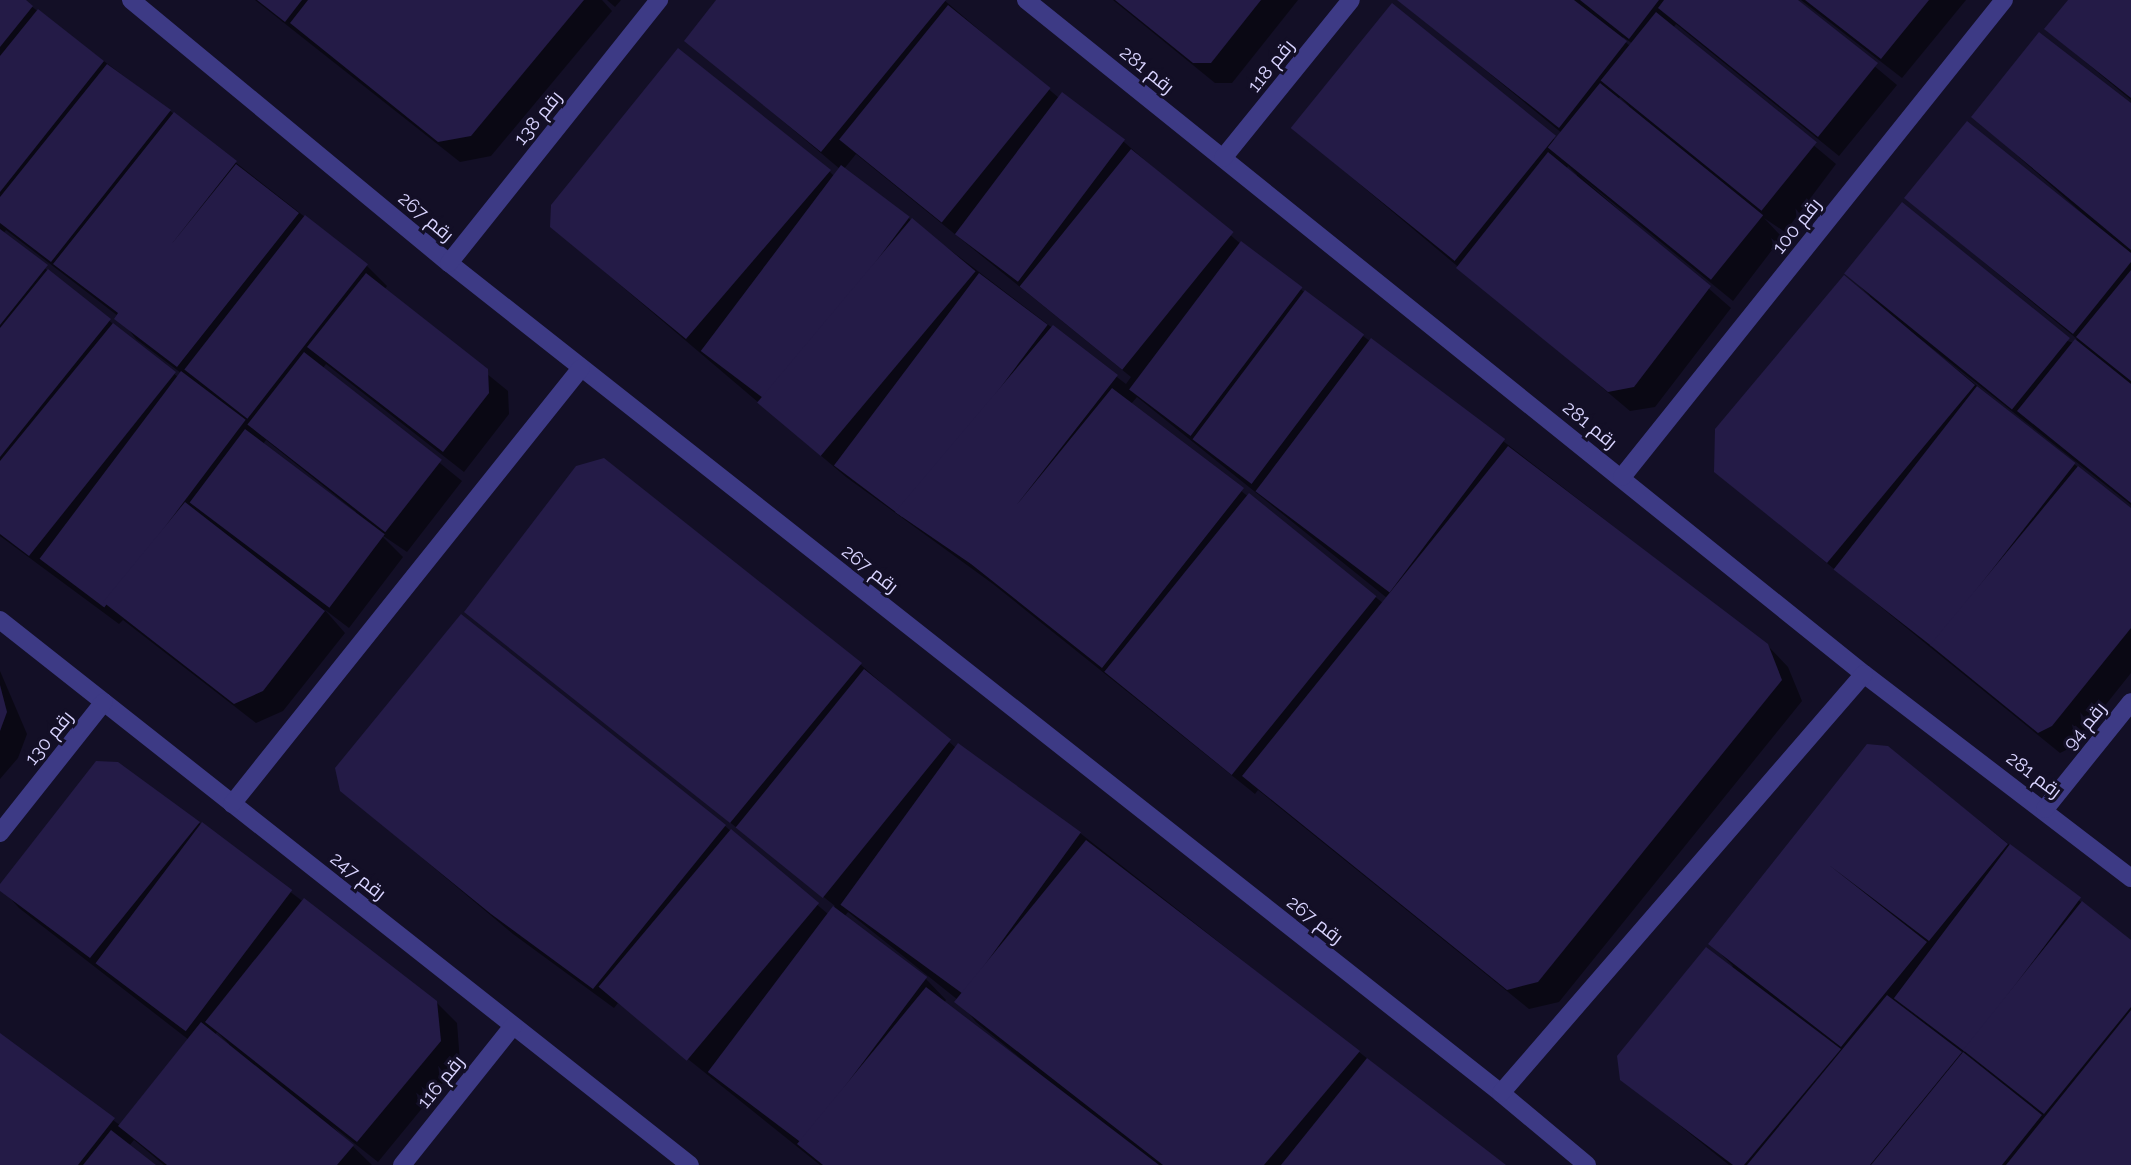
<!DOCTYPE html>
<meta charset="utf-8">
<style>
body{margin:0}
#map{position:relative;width:2131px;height:1165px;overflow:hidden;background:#130f26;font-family:Raleway,Cairo,sans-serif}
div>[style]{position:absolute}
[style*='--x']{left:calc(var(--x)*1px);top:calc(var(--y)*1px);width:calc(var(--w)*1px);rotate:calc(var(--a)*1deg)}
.shadow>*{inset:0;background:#0007}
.building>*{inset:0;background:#241b47;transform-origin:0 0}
.minor>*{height:18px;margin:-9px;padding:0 9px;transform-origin:9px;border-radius:9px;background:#3d3a85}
span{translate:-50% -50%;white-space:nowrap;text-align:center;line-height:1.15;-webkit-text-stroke:6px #130f26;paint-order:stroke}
.street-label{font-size:19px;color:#d9d4ff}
</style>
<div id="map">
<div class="shadow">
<i style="clip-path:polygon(evenodd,0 0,23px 0,174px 114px,366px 265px,387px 286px,384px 290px,508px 391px,509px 414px,464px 472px,326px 364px,323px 368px,462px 481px,407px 552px,379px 533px,403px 557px,349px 628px,324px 609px,345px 633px,283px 711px,256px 723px,123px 620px,119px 624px,0 536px,0 0,6px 230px,118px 316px,136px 339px,181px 373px,178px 377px,3px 234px,6px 230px,0 0,266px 440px,356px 512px,354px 514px,263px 444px,266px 440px)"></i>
<i style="clip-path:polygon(255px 0,602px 0,612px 11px,491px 156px,460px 162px)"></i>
<i style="clip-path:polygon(607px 0,621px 0,615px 7px)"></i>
<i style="clip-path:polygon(evenodd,719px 0,944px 0,1059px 98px,1124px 142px,1243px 246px,1503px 441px,1767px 645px,1788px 667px,1802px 701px,1559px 1002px,1529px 1009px,1258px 790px,1255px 794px,993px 584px,846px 477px,552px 227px,829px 171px,834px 176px,840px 169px,687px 41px,719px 0,856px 154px,1131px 377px,1126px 384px,844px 169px,856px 154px,719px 0,1137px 397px,1387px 598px,1383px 603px,1131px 404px,1137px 397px)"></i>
<i style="clip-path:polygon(1113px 0,1298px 0,1232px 83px,1215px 83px)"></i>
<i style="clip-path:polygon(evenodd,1400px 0,1795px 0,1897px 85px,1839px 156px,1676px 24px,1673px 28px,1836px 164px,1785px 232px,1764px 218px,1782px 237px,1733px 301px,1580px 176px,1731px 308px,1655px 407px,1630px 411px,1294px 129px,1558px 139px,1563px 134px,1400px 0,1623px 37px,1633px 44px,1631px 47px,1622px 39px,1623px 37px,1400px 0,1620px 97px,1629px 106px,1628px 108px,1617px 100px,1620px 97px,1400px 0,1568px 166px,1577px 175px,1576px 177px,1566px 169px,1568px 166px)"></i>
<i style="clip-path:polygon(1801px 0,1966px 0,1902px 78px)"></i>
<i style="clip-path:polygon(2070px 0,2131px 0,2131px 100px,2046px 29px)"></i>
<i style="clip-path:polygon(2131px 105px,2131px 505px,1872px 301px,2131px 510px,2131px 673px,2072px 747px,2060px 753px,1715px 472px,1870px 296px,1846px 272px,2074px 343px,2077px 339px,1906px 198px,2119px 246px,1974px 117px)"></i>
<i style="clip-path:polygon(evenodd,604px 460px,861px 665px,956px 748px,1080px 833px,1503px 1165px,820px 1165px,618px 1003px,614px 1008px,513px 934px,341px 790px,725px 826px,828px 914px,835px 906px,466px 612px,604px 460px,848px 912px,958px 1000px,976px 1022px,1074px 1102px,944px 1003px,946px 1000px,926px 979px,844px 917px,848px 912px)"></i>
<i style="clip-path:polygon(0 671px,27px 734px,18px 758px,0 779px)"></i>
<i style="clip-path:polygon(1887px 747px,2131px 942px,2131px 1165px,1729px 1165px,1622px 1079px,1733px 966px,1711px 944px)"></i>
<i style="clip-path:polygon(evenodd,199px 823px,436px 1002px,457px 1023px,460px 1062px,378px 1162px,330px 1124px,372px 1165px,164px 1165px,134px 1140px,129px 1146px,153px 1165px,0 1165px,0 1035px,121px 1126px,189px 1040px,19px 908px,0 887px,199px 823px,217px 1032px,229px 1044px,228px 1046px,215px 1035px,217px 1032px)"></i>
</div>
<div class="building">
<i style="clip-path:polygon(0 0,26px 0,33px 6px,0 47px)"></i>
<i style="clip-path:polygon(257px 0,302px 0,285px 22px)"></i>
<i style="clip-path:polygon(308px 0,584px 0,471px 136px,438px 142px,290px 23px)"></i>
<i style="clip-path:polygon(716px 0,946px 0,821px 152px,684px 41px)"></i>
<i style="clip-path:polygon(1115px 0,1261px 0,1211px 63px,1193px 63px)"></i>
<i style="clip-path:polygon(1397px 0,1574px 0,1627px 41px,1559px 128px)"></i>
<i style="clip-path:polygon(1580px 0,1659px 0,1629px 39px)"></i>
<i style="clip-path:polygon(1664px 0,1798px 0,1878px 63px,1818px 137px,1658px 8px)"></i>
<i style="clip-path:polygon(1805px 0,1929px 0,1881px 59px)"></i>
<i style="clip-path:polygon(2068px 0,2131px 0,2131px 98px,2044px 29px)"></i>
<i style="left:1392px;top:3px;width:211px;height:161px;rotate:39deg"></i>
<i style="left:948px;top:5px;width:132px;height:173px;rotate:39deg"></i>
<i style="clip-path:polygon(38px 9px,104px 61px,0 192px,0 56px)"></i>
<i style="left:1656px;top:12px;width:207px;height:88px;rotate:39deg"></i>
<i style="clip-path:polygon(2039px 32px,2131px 103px,2131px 250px,1971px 117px)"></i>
<i style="clip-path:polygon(678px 48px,831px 170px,686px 339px,550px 227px,551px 205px)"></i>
<i style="clip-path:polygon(107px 64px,171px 110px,51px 262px,0 223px,0 197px)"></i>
<i style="left:1600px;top:83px;width:210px;height:83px;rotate:39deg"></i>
<i style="left:1062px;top:92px;width:79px;height:178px;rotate:37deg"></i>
<i style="clip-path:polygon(174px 112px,237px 161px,170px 246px,236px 164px,299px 213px,177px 367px,114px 319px,118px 313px,53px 264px)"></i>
<i style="clip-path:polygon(1967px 121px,2131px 253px,2131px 262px,2073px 334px,1904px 198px)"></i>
<i style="left:1131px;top:149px;width:132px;height:177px;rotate:39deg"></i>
<i style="clip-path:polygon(1548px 152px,1711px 286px,1634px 387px,1608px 392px,1456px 268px)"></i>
<i style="left:841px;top:165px;width:86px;height:233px;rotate:37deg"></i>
<i style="left:1902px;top:202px;width:216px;height:92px;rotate:39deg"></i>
<i style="left:305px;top:215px;width:80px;height:196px;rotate:38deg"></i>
<i style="left:912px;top:218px;width:83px;height:241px;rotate:40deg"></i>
<i style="clip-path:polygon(0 229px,48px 265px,0 325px)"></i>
<i style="left:1241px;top:241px;width:77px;height:186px;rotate:37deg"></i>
<i style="clip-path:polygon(48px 269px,111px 319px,0 457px,0 328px)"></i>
<i style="clip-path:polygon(2131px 270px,2131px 381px,2076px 337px)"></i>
<i style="clip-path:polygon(366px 273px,488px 369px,489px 393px,443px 452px,307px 347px)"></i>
<i style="left:979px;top:273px;width:86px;height:241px;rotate:37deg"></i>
<i style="clip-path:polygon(1844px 275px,1975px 385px,1827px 563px,1714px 472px,1715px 429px)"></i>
<i style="left:1305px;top:290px;width:74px;height:187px;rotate:37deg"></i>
<i style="clip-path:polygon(113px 323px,176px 372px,29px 556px,0 534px,0 461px)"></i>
<i style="clip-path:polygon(1053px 325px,1118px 375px,1015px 507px,1112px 388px,1244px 488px,1102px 668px,971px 564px,895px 512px)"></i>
<i style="left:1371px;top:338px;width:168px;height:192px;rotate:37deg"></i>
<i style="clip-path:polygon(2075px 339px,2131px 384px,2131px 503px,2017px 411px)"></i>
<i style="left:304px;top:352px;width:175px;height:92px;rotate:38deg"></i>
<i style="left:181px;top:371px;width:81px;height:235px;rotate:37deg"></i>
<i style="left:1977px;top:386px;width:125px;height:233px;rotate:38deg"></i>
<i style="left:245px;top:429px;width:175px;height:92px;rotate:37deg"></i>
<i style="clip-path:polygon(1508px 446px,1768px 644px,1782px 680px,1538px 982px,1507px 990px,1242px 776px)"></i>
<i style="clip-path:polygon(604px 458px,862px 663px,730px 823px,464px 612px,576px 466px)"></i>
<i style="clip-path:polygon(2078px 466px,2131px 508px,2131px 628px,2052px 726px,2038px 733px,1930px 645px)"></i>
<i style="left:1249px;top:493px;width:164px;height:230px;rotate:39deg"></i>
<i style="clip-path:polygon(185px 502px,325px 611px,263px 691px,234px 704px,103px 602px)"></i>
<i style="clip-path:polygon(461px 614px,726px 825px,593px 989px,491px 914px,340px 791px,335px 768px)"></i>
<i style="left:864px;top:669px;width:112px;height:204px;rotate:39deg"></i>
<i style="clip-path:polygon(0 685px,7px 712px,0 731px)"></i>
<i style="left:958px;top:743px;width:152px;height:200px;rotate:36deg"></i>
<i style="clip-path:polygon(1867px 744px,1888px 746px,2008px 844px,1929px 941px,1829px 865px,1927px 942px,1841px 1047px,1708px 944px)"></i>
<i style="clip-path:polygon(96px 761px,118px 762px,200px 822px,90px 958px,0 891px,0 884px)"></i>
<i style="left:202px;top:822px;width:113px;height:177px;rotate:37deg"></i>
<i style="left:731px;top:829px;width:115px;height:206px;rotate:40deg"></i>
<i style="clip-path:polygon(1086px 840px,1360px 1051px,1264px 1165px,1163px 1165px,954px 1002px)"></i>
<i style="left:2010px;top:844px;width:89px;height:193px;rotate:37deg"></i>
<i style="clip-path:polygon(304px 898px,437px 1001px,441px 1041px,357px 1142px,205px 1022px)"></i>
<i style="clip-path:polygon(2082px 901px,2131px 940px,2131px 1007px,2044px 1114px,1963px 1050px)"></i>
<i style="left:833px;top:906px;width:118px;height:208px;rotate:37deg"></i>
<i style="clip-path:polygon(1706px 947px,1841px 1049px,1744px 1165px,1733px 1165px,1620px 1080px,1617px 1056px)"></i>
<i style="clip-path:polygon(926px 987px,1159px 1165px,823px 1165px,797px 1144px)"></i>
<i style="clip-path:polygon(1887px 995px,1962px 1052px,1870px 1165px,1747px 1165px)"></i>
<i style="clip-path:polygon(2131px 1010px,2131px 1165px,2006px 1165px)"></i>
<i style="clip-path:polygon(201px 1022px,354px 1145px,337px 1165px,167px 1165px,118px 1126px)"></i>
<i style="clip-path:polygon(0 1033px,115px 1118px,78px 1165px,0 1165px)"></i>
<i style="clip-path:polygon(1963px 1052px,2042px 1115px,2002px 1165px,1871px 1165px)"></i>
<i style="clip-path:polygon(1367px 1058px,1506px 1165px,1281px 1165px)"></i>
<i style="clip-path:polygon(111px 1130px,156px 1165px,83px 1165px)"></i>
</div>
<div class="minor">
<i style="--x:131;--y:0;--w:413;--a:39.6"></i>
<i style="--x:449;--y:263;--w:1340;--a:38.27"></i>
<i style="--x:1501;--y:1093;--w:112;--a:39.9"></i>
<i style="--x:1026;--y:0;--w:1075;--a:38.81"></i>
<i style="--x:1864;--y:674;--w:336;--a:37.4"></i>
<i style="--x:1223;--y:158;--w:203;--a:-51"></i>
<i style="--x:449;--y:263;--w:337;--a:-51.4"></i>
<i style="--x:1622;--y:477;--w:611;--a:-51.31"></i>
<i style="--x:0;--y:620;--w:879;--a:38.3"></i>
<i style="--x:232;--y:804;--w:558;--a:-51.32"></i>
<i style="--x:2045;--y:809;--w:137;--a:-51.2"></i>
<i style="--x:0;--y:833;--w:167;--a:-51.6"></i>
<i style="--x:1501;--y:1093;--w:554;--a:-49.1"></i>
<i style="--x:402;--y:1165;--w:178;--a:-51.4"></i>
</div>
<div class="street-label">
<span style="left:1271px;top:66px;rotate:-51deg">رقم 118</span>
<span style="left:1147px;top:70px;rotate:39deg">رقم 281</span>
<span style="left:538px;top:118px;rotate:-51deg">رقم 138</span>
<span style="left:426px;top:217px;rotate:40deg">رقم 267</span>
<span style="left:1797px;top:226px;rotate:-51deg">رقم 100</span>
<span style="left:1590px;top:425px;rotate:39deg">رقم 281</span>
<span style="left:870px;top:569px;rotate:38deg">رقم 267</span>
<span style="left:2085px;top:726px;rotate:-51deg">رقم 94</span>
<span style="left:49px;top:738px;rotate:-51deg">رقم 130</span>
<span style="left:2034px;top:775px;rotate:37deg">رقم 281</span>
<span style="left:358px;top:876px;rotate:38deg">رقم 247</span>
<span style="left:1315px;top:920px;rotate:38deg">رقم 267</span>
<span style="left:441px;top:1082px;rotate:-51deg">رقم 116</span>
</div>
</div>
